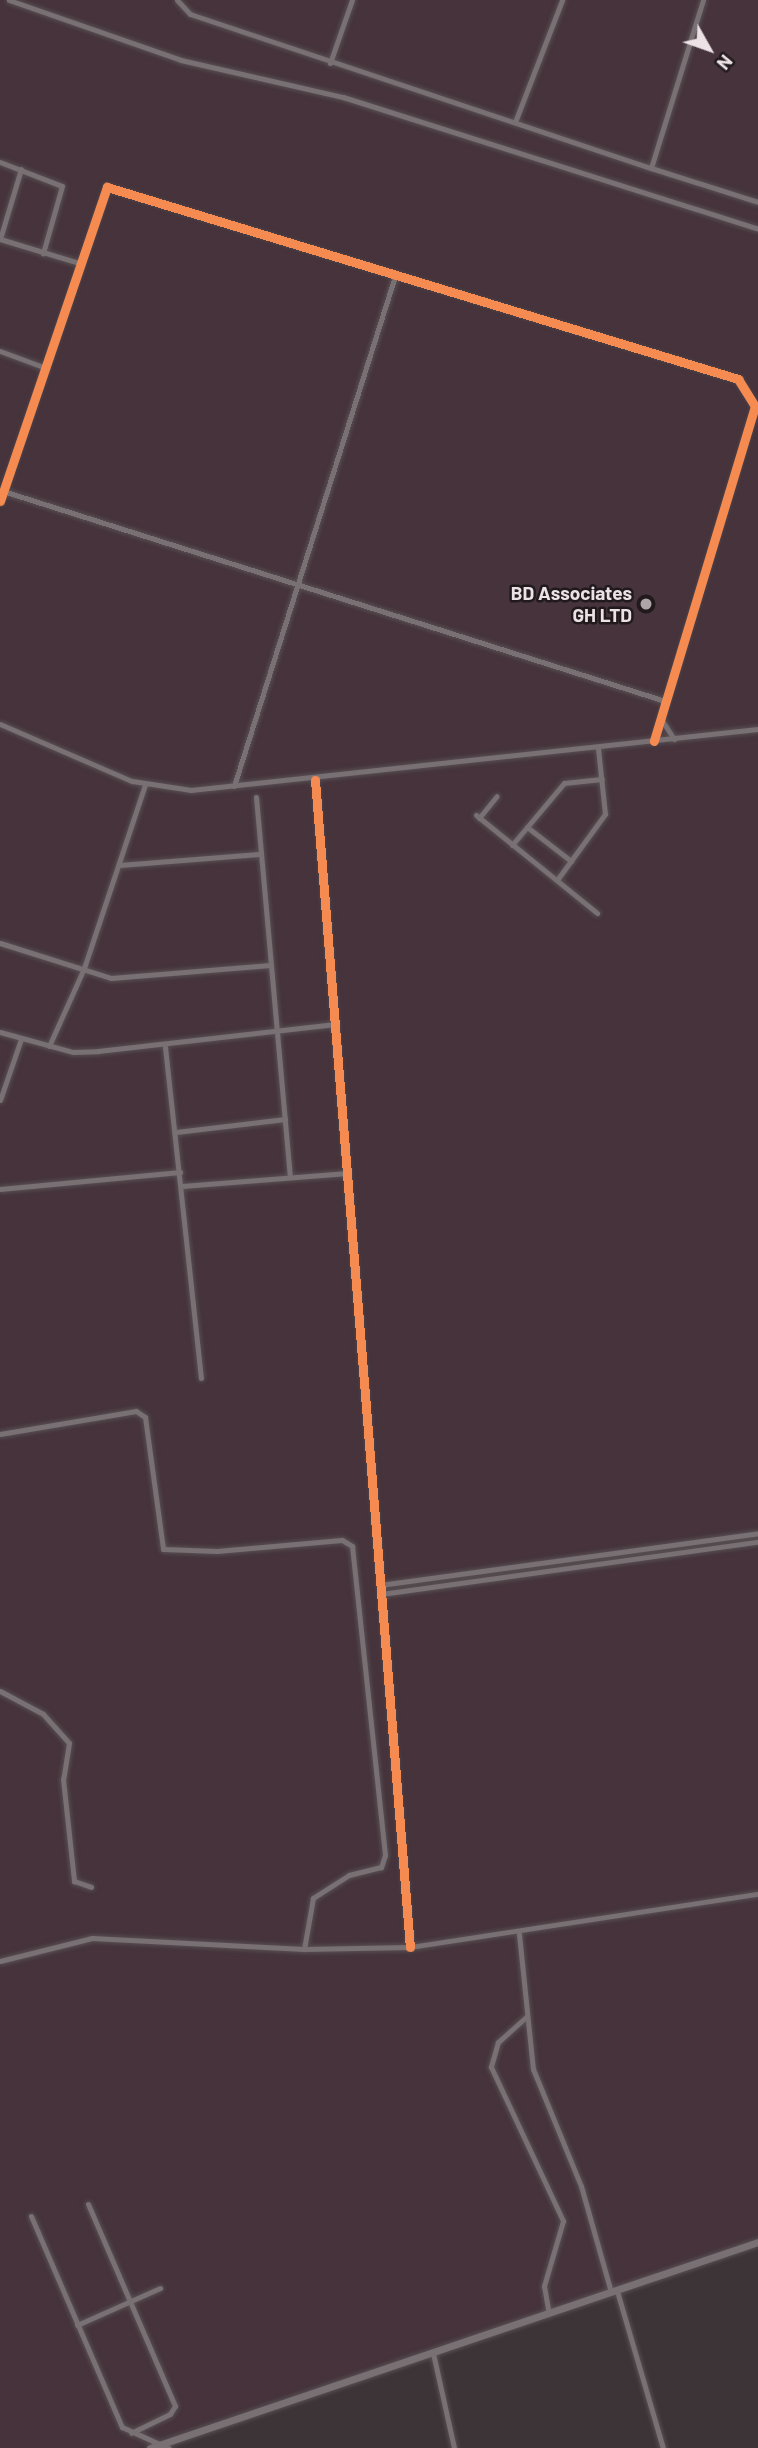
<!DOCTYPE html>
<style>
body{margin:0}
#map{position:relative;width:758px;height:2448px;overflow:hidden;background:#3c3437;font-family:Barlow,sans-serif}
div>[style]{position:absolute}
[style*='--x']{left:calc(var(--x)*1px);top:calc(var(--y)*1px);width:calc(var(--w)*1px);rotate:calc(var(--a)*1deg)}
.built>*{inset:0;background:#46333b}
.roads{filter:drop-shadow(0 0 2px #575053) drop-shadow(0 0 2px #575053)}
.street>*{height:5px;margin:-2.5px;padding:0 2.5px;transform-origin:2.5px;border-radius:2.5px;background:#787073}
.secondary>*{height:7px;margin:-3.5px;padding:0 3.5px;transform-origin:3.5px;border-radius:3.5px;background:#787073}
.cycleway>*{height:9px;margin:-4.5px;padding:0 4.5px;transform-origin:4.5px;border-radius:4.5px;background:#f68b52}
.dots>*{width:19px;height:19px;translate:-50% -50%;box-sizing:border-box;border:4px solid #211a1d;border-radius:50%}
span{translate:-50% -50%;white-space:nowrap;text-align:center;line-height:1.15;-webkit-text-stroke:5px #211a1d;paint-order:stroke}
.poi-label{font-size:19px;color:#ece2e6;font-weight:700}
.right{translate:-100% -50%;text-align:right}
.north{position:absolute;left:674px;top:14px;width:70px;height:70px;-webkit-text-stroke:5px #211a1d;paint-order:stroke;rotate:130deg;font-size:19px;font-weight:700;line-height:28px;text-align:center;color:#ece2e6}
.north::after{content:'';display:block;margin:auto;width:24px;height:32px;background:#ece2e6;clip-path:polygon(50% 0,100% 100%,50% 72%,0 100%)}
</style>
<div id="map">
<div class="built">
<i style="clip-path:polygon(0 0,758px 0,758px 2239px,138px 2448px,0 2448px)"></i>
</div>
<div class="roads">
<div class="street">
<i style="--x:9;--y:0;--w:182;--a:19.2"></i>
<i style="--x:181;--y:60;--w:166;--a:12.9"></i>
<i style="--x:343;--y:97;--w:435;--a:17.6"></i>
<i style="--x:177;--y:0;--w:19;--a:47"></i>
<i style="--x:190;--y:14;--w:486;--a:18.5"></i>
<i style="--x:651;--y:168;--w:176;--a:-72.8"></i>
<i style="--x:330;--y:63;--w:67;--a:-70.8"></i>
<i style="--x:515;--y:122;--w:131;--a:-68.9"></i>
<i style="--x:0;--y:162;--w:66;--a:21.2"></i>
<i style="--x:62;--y:186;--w:70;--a:105.8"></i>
<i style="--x:651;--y:168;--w:112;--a:17.6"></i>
<i style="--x:0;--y:239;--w:83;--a:16.9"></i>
<i style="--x:0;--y:239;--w:73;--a:-73.3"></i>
<i style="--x:0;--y:351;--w:49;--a:20.3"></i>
<i style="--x:3;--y:491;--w:695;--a:17.6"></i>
<i style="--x:0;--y:501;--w:332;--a:-71.2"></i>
<i style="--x:107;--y:187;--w:660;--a:16.92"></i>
<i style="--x:738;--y:379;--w:32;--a:58"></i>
<i style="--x:755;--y:406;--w:350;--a:106.8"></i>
<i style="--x:661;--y:719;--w:24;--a:57"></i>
<i style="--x:0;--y:724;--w:144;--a:23.4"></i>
<i style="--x:132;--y:781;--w:60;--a:8.7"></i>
<i style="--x:191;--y:790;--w:570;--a:-6.14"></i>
<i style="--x:315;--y:780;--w:1171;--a:85.35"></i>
<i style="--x:234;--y:786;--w:535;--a:-72.48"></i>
<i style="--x:256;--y:797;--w:381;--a:84.9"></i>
<i style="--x:476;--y:815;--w:156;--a:39"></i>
<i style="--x:479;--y:818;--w:28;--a:-51"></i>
<i style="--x:527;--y:827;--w:56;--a:37.7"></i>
<i style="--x:512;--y:845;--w:81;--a:-50"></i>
<i style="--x:564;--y:783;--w:38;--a:-6"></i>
<i style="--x:119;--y:865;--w:141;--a:-4.5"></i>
<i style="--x:557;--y:880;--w:82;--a:-54"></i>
<i style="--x:605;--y:814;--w:65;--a:-96.1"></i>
<i style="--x:0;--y:943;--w:116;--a:17.5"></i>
<i style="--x:111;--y:978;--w:160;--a:-4.7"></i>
<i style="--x:0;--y:1032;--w:76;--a:15.3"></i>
<i style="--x:73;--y:1052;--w:25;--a:-2"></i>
<i style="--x:98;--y:1051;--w:239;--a:-6.5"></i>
<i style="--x:49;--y:1046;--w:85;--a:-65.8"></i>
<i style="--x:84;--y:968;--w:193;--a:-71.6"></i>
<i style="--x:165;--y:1047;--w:333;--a:83.8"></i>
<i style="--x:0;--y:1100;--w:65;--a:-71"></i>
<i style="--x:176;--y:1132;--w:110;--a:-6.8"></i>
<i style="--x:182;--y:1186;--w:166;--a:-4.5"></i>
<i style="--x:0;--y:1189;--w:181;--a:-5.4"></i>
<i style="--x:0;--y:1434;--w:138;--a:-9.6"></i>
<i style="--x:136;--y:1411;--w:11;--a:34"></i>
<i style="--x:145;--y:1417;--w:133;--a:82.2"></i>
<i style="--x:163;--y:1549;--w:54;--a:2.1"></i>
<i style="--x:217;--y:1551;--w:125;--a:-5"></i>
<i style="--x:342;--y:1540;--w:12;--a:31"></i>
<i style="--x:352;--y:1546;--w:311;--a:83.9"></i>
<i style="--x:385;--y:1855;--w:13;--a:108"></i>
<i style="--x:381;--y:1867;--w:33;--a:166"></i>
<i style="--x:349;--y:1875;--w:43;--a:147.4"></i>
<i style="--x:313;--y:1898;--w:52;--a:100"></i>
<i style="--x:380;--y:1585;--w:382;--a:-7.8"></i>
<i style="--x:381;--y:1594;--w:381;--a:-7.9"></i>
<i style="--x:0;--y:1691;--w:49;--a:28.1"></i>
<i style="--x:43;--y:1714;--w:39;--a:48"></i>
<i style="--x:69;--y:1743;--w:36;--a:99"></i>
<i style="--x:63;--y:1779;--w:103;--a:83.8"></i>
<i style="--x:74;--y:1881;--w:18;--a:19"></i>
<i style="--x:519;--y:1934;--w:136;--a:84.1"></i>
<i style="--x:533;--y:2069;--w:126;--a:67.7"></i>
<i style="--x:581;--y:2186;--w:110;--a:74.2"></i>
<i style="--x:0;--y:1961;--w:95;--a:-14"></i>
<i style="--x:92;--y:1938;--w:212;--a:3"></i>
<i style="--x:304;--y:1949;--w:106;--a:-1.1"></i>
<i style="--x:410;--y:1947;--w:352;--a:-8.7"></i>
<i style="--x:526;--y:2017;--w:38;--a:138"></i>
<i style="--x:498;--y:2042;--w:26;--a:106"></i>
<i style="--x:491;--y:2067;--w:170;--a:64.9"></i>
<i style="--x:563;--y:2221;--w:68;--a:106.3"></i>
<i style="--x:544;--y:2286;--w:27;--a:80"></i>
<i style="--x:88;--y:2204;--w:220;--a:66.7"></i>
<i style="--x:175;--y:2406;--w:9;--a:122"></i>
<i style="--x:170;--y:2414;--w:43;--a:154"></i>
<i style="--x:31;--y:2216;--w:230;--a:66.7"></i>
<i style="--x:122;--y:2427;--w:51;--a:24.5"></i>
<i style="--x:617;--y:2291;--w:164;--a:73.7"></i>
<i style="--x:77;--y:2325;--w:91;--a:-24"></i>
<i style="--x:433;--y:2353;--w:97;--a:77.5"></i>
</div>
<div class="secondary">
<i style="--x:150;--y:2448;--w:642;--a:-18.72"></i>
</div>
</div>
<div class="cycleway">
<i style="--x:0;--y:501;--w:332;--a:-71.2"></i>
<i style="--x:107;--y:187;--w:660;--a:16.92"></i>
<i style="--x:738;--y:379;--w:32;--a:58"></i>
<i style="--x:755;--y:406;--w:350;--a:106.8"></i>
<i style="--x:315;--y:780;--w:1171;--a:85.35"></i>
</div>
<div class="dots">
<i style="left:646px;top:604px;background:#aea5a9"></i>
</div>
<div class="poi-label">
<span class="right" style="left:632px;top:604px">BD Associates<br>GH LTD</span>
</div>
<div class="north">N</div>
</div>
